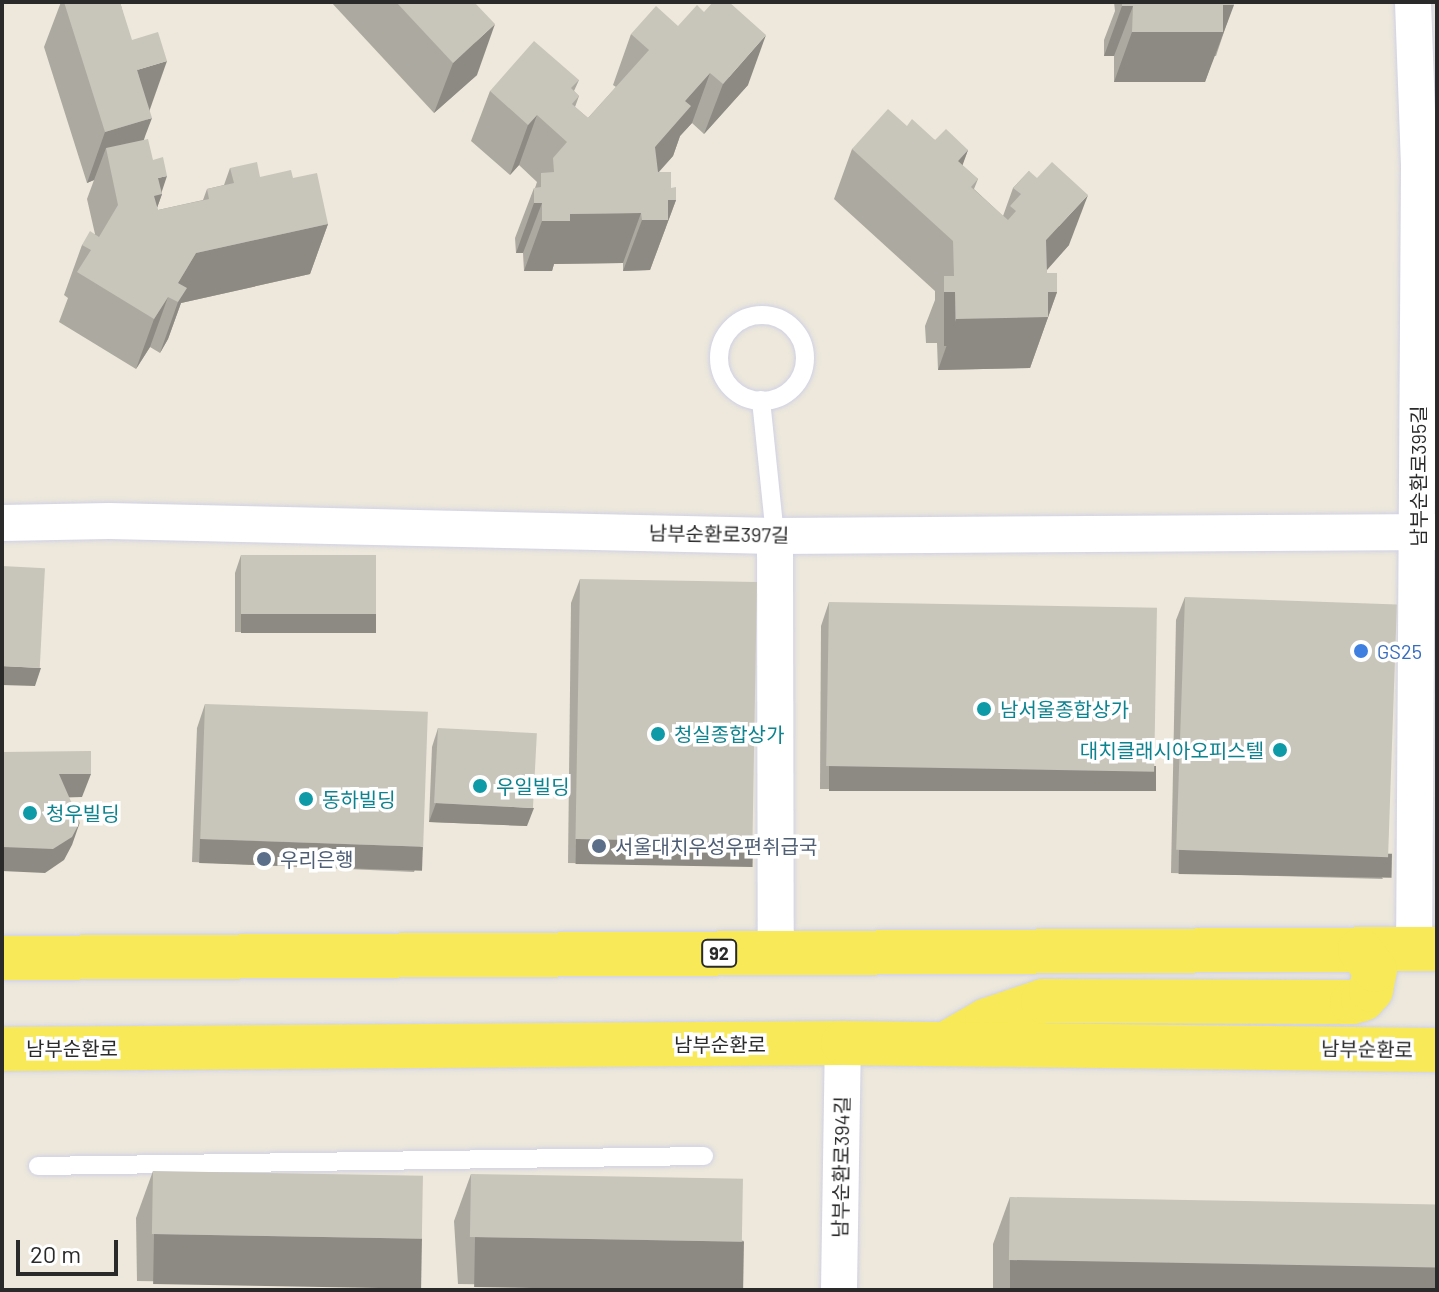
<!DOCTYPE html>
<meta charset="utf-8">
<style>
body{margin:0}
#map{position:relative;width:1439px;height:1292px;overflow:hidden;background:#ede8db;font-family:Barlow,"Noto Sans KR",sans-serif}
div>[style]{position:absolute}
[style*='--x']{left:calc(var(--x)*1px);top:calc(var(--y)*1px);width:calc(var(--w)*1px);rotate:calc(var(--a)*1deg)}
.roads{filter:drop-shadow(0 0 2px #d0d1e4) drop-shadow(0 0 2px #d0d1e4)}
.service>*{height:18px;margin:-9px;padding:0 9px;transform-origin:9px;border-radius:9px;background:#fff}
.service>.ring{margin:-9px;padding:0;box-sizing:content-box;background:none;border:18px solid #fff;border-radius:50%}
.minor>*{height:36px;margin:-18px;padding:0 18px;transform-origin:18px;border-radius:18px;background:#fff}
.primary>*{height:44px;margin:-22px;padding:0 22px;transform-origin:22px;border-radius:22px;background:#f7e957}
.wall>*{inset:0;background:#aca9a1}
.shaded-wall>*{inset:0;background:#8c8a83;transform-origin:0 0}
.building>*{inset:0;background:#c8c5bb;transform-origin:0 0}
.dots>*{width:22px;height:22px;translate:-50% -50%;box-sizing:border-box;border:4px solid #fff;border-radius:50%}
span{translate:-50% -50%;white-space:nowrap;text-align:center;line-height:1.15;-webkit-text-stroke:7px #fff;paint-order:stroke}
.shield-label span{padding:2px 6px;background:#fff;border:2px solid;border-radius:6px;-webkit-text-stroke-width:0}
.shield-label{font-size:18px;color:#2a2a2a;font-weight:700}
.street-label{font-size:20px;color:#2a2a2a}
.shop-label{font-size:20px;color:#366cbe}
.left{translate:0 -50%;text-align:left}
.culture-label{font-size:20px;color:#0d838f}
.right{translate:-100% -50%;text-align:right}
.service-label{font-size:20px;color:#4e5e75}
.frame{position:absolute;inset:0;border:4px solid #2a2a2a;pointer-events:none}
.scale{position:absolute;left:16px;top:1240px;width:102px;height:36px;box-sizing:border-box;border:4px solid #2a2a2a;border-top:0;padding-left:10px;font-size:24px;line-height:28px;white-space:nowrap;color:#2a2a2a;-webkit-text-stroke:6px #fff;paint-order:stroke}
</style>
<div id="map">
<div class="roads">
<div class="service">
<i class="ring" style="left:719px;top:315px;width:68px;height:68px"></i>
<i style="--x:761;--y:400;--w:137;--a:84.1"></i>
<i style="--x:38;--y:1166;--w:666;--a:-0.86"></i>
</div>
<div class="minor">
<i style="--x:1413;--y:2;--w:162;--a:87.9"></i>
<i style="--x:1419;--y:164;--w:786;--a:90.36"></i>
<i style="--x:2;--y:523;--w:107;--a:-1.1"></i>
<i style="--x:109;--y:521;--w:666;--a:1.29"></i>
<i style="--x:775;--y:536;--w:662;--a:-0.35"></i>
<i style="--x:775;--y:536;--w:417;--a:89.9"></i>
<i style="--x:839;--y:1290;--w:247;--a:-89.1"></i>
</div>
<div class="primary">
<i style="--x:2;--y:958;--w:1435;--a:-0.36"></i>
<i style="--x:947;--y:1043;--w:46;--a:-29.9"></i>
<i style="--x:987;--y:1020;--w:59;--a:-18.7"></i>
<i style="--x:1043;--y:1001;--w:309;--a:0.2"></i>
<i style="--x:1352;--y:1002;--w:11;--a:-15"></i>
<i style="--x:1363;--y:999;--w:12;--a:-48"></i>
<i style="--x:1371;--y:990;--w:20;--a:-79"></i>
<i style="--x:1375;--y:970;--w:25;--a:-127"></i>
<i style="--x:2;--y:1049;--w:841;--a:-0.41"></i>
<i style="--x:843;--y:1043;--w:594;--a:0.68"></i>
</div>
</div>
<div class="wall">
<i style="clip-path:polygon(61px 2px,120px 2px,149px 110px,144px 140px,162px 194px,157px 208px,158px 210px,203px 200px,207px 189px,224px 185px,230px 168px,260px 177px,293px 178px,328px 224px,310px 274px,181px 303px,168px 339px,160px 353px,150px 347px,136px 369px,59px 322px,68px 298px,64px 295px,82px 245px,95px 234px,87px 199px,94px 180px,87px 183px,44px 47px)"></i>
<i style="clip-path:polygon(331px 2px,474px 2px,477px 75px,434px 113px)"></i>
<i style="clip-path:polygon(1114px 2px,1234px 2px,1216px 56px,1214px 56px,1205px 82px,1114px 82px,1114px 56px,1104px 56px,1104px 40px,1115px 11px)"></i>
<i style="clip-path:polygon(631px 34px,748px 85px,704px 134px,692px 123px,680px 136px,673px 156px,659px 172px,671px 188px,676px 200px,650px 270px,623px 271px,623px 263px,554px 264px,552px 271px,524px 271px,523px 253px,516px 253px,515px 238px,534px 188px,535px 188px,537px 182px,519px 165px,510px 175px,471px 141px,490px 91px,579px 80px,574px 91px,579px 96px,575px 107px,588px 118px,616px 87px,613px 85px)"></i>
<i style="clip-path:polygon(907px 126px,935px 140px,968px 150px,962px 165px,978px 179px,974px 189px,1003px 216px,1013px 188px,1029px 171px,1069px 245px,1047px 270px,1047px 273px,1057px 292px,1030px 368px,938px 370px,937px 343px,926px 343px,925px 326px,935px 300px,935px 291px,834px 199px,852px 149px)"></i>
<i style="clip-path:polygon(241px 555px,369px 633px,235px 632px,235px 573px)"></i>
<i style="clip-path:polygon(580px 579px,745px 866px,568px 863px,571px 603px)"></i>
<i style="clip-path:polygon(1185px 597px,1383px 879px,1171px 873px,1176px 620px)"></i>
<i style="clip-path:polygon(829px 602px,1148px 791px,820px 789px,821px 626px)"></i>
<i style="clip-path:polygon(205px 704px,423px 848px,414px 872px,192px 862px,197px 728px)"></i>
<i style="clip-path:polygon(438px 728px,527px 826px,429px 822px,432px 747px)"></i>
<i style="clip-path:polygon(153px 1171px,422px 1238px,405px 1285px,137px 1281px,136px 1218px)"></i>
<i style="clip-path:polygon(471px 1174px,744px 1241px,727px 1288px,458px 1284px,454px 1221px)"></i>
<i style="clip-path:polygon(1010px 1197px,1437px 1290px,993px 1290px,993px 1244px)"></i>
</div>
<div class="shaded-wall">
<i style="clip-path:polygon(1223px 5px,1234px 5px,1205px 82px,1114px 82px,1132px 32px)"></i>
<i style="clip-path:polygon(1122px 6px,1133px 6px,1114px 56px,1104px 56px)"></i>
<i style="clip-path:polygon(495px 24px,477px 75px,434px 113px,453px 63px)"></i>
<i style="clip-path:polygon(766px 35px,748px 85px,704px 134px,723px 84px)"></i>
<i style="clip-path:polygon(167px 61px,149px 112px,137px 70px)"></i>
<i style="clip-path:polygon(710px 73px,692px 123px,680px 136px,673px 156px,636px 197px,655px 147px,685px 101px)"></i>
<i style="clip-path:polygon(537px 115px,519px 165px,510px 175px,528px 125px)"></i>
<i style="clip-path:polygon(152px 118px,133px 168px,106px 148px,94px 180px,87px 183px,105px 132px)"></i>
<i style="clip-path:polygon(968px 150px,950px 200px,958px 161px)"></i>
<i style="clip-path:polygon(167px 176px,161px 194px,162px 194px,144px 244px,158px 178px)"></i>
<i style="clip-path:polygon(1088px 195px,1069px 245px,1028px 291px,1046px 240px)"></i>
<i style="clip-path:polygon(668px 200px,676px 200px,650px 270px,623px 271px,642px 220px)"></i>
<i style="clip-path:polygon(534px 203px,542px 203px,523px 253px,516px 253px)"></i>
<i style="clip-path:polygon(641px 213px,623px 263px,554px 264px,552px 271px,524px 271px,542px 221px,570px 214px)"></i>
<i style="clip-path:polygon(328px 224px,310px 274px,181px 303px,168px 339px,160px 353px,178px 302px,178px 283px,196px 253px)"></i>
<i style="left:944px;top:292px;width:11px;height:54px"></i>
<i style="clip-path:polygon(1048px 292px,1057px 292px,1030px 368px,938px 370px,956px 319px)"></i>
<i style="clip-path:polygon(168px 297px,150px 347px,136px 369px,154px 319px)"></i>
<i style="left:241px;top:614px;width:135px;height:19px"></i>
<i style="clip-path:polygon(2px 666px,41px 668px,35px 686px,2px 685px)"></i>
<i style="left:829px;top:766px;width:327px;height:25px"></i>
<i style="clip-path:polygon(59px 774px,91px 774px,82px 797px,50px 798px)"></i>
<i style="clip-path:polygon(436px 803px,534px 808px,527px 826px,429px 822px)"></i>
<i style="clip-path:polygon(80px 822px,72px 845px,64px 860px,45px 873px,2px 871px,2px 847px)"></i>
<i style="left:200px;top:839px;width:223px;height:24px;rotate:2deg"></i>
<i style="left:576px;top:839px;width:177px;height:25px;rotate:1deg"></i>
<i style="left:1179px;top:850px;width:213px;height:24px;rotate:1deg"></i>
<i style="left:154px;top:1234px;width:268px;height:50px;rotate:1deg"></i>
<i style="left:475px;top:1237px;width:269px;height:50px;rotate:1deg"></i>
<i style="left:1010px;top:1260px;width:427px;height:32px"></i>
</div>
<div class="building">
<i style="clip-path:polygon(64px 2px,120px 2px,132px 40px,158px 32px,167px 61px,137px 70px,152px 118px,105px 132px)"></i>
<i style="clip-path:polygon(396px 2px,474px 2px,495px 24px,453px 63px)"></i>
<i style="clip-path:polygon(713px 2px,729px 2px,766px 35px,723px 84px,710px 73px,685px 101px,691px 106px,655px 147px,658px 172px,671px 172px,671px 188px,676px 187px,676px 200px,668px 200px,668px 220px,642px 220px,641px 213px,570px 214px,570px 221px,542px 221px,542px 203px,534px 203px,534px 188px,541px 187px,541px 173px,554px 172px,553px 158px,567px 142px,537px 115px,528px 125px,490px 91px,534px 41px,579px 80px,571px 88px,579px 96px,572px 104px,588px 118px,649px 50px,631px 34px,656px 6px,678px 26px,697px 5px,704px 12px)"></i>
<i style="clip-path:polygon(1122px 2px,1234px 2px,1234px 5px,1223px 5px,1223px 32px,1132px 32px,1133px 6px,1122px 6px)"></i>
<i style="clip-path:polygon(888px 109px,907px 126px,912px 119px,935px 140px,946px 129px,968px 150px,958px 161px,978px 179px,971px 187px,1008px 220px,1016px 211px,1010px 206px,1021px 194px,1013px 188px,1029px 171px,1037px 178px,1052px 162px,1088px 195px,1046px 240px,1047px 273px,1057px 273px,1057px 292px,1048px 292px,1048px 317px,956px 319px,955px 292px,944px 292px,944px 276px,954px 276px,953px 241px,852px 149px)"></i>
<i style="clip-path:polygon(148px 139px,153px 160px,163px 157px,167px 176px,158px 178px,162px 194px,154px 196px,158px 210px,209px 199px,207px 189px,234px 183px,230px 168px,257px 162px,260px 177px,291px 170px,293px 178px,317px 173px,328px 224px,196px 253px,178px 283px,187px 288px,178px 302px,168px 297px,154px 319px,77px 272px,91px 250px,82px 245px,90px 231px,99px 237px,118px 205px,106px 148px)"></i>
<i style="left:241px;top:555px;width:135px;height:59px"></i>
<i style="left:2px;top:566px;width:43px;height:100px;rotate:3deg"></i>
<i style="left:580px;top:579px;width:177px;height:260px;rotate:1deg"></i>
<i style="left:1185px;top:597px;width:212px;height:253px;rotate:2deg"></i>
<i style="left:829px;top:602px;width:328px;height:164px;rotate:1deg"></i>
<i style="left:205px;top:704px;width:223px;height:135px;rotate:2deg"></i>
<i style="left:438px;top:728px;width:99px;height:75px;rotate:3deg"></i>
<i style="clip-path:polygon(91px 751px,91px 774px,59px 774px,80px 822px,72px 837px,53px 849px,2px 847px,2px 752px)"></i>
<i style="left:153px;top:1171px;width:270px;height:63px;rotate:1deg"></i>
<i style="left:471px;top:1174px;width:272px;height:63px;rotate:1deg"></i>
<i style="left:1010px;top:1197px;width:427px;height:63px;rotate:1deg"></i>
</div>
<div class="dots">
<i style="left:1361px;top:651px;background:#3f7fe0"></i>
<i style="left:984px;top:709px;background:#0f9aa8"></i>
<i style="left:658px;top:734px;background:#0f9aa8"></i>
<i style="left:1280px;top:750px;background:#0f9aa8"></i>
<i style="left:480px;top:786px;background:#0f9aa8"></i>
<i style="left:306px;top:799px;background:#0f9aa8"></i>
<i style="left:30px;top:813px;background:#0f9aa8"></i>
<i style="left:599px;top:846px;background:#5c6f8a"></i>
<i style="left:264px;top:859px;background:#5c6f8a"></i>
</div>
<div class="shield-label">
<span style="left:719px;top:953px">92</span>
</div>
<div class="street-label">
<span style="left:1418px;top:476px;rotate:-90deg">남부순환로395길</span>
<span style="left:719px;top:534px;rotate:1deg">남부순환로397길</span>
<span style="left:720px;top:1044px">남부순환로</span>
<span style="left:72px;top:1048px">남부순환로</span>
<span style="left:1367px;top:1049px;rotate:1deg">남부순환로</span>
<span style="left:841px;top:1167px;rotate:-89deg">남부순환로394길</span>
</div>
<div class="shop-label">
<span class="left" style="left:1377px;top:651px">GS25</span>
</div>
<div class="culture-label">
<span class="left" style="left:1000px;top:709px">남서울종합상가</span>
<span class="left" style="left:674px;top:734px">청실종합상가</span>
<span class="right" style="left:1264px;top:750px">대치클래시아오피스텔</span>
<span class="left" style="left:496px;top:786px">우일빌딩</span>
<span class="left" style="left:322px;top:799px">동하빌딩</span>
<span class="left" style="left:46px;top:813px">청우빌딩</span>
</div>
<div class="service-label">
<span class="left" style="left:615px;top:846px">서울대치우성우편취급국</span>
<span class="left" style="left:280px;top:859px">우리은행</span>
</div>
<div class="frame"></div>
<div class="scale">20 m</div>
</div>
